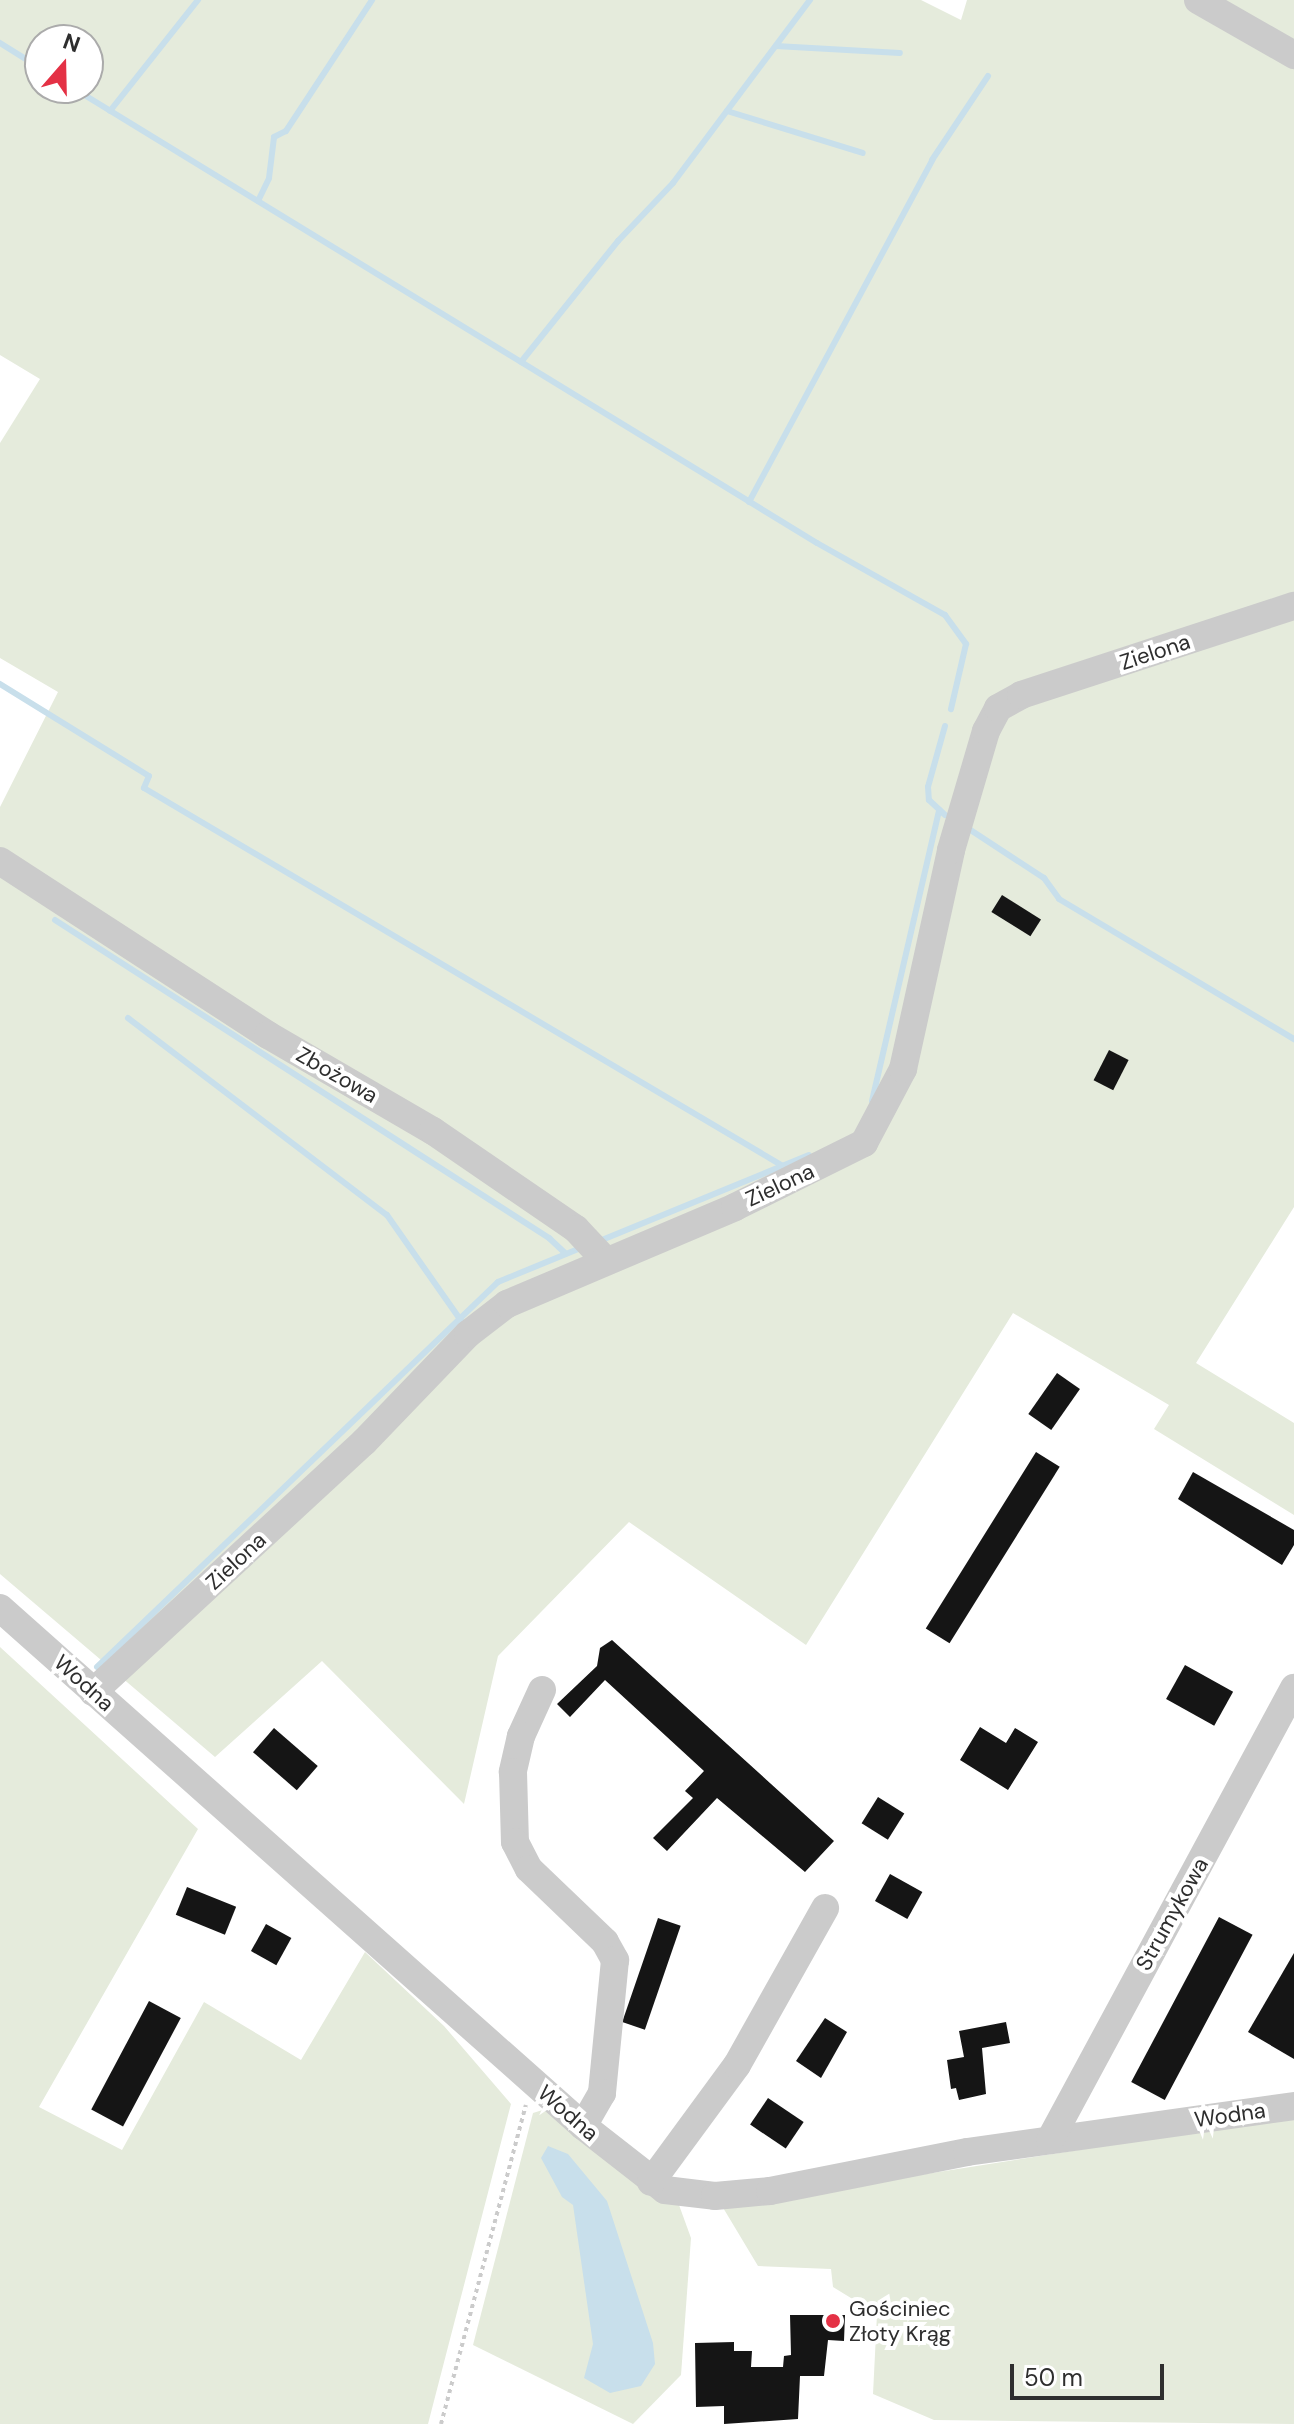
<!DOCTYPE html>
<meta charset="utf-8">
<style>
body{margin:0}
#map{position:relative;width:1294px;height:2424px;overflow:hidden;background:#fff;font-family:"DM Sans",sans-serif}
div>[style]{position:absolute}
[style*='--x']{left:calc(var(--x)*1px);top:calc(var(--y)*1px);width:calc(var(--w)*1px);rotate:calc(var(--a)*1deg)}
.green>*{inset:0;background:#e5ebdc}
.water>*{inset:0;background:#c8dfeb}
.stream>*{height:6px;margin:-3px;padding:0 3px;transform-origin:3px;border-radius:3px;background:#c8dfeb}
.building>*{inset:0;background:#151515;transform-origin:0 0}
.path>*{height:4px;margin-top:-2px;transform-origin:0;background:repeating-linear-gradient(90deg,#cbcbcb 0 4px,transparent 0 8px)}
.minor>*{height:28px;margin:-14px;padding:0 14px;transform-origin:14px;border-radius:14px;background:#cbcbcb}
.dots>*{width:22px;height:22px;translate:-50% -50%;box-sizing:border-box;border:4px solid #fff;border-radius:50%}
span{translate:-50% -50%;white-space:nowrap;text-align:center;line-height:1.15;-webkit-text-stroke:8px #fff;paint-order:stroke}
.street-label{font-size:22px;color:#2e2e2e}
.poi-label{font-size:22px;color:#2e2e2e}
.left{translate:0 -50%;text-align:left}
.north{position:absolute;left:24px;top:24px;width:80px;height:80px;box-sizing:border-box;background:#fff;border:2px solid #ababab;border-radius:50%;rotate:20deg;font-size:22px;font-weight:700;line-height:32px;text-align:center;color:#2e2e2e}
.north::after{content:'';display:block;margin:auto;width:28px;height:36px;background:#e43145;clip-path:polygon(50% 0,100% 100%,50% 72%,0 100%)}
.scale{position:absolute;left:1010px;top:2364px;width:154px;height:36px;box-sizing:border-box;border:4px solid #2e2e2e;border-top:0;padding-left:10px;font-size:24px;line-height:28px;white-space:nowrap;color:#2e2e2e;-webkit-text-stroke:6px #fff;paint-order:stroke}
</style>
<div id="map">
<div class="green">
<i style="clip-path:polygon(evenodd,0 0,921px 0,961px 20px,967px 0,1294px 0,1294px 1207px,1196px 1363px,1294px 1423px,1294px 1515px,1154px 1429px,1169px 1405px,1013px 1313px,806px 1645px,629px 1522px,498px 1656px,464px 1804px,322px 1661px,215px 1757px,0 1574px,0 807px,58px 692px,0 658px,0 443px,40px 379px,0 355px,0 0,40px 40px,88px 40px,88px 88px,40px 88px,40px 40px)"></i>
<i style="clip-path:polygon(0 1647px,198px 1829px,39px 2107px,122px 2150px,204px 2002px,301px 2060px,365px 1952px,444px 2026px,511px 2104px,428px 2424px,0 2424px)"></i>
<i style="clip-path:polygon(549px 2108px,679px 2205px,691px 2238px,681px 2375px,633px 2424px,473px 2345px,533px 2113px)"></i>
<i style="clip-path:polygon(1294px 2116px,1294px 2424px,934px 2420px,873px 2394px,877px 2314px,833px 2287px,831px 2269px,758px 2266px,722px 2206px)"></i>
</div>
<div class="water">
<i style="clip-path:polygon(548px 2146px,568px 2154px,607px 2201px,653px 2343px,655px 2364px,641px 2386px,610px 2393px,584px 2378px,593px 2344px,573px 2205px,562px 2197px,541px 2158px)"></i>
</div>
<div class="stream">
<i style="--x:0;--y:43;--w:47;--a:32"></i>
<i style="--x:776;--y:46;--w:124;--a:3.2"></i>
<i style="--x:73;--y:88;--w:872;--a:31.45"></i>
<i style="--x:817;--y:543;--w:147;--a:29.4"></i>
<i style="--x:945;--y:615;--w:36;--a:54"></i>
<i style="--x:966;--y:644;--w:67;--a:103"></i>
<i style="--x:110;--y:111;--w:142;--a:-51.6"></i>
<i style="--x:727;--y:111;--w:142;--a:17.2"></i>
<i style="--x:258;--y:201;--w:25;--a:-64"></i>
<i style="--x:269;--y:178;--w:41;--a:-83"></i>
<i style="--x:274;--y:137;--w:13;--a:-27"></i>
<i style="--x:286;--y:131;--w:157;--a:-56.7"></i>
<i style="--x:521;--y:362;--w:155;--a:-51.3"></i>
<i style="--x:618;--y:241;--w:80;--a:-46.5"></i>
<i style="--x:673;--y:183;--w:229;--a:-53.2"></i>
<i style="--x:749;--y:502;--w:388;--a:-61.8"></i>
<i style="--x:932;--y:160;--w:101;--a:-56.3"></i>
<i style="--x:0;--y:684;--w:175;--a:31.7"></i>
<i style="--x:149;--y:776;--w:13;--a:113"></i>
<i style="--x:144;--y:788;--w:742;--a:30.61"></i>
<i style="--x:945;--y:726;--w:63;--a:105.6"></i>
<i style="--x:928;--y:787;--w:13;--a:86"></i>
<i style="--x:929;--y:800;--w:22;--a:43"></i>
<i style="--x:969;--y:829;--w:90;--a:33.2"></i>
<i style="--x:1044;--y:878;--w:26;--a:54"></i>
<i style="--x:1059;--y:899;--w:274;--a:30.8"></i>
<i style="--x:55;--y:920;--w:588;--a:32.77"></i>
<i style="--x:549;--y:1238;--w:23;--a:43"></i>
<i style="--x:128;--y:1018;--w:325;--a:37.3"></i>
<i style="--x:387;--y:1215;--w:131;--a:55"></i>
<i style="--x:872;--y:1101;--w:299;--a:-77"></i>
<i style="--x:597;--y:1242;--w:229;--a:-22.3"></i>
<i style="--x:97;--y:1667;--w:556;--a:-43.83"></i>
<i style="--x:498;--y:1282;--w:92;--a:-22.4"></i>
</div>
<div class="building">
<i style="left:1002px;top:895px;width:46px;height:20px;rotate:32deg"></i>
<i style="left:1109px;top:1050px;width:22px;height:34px;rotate:27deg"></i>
<i style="left:1057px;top:1373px;width:28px;height:50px;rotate:35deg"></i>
<i style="left:1036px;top:1452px;width:28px;height:208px;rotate:32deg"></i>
<i style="clip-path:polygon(1193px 1472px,1294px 1530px,1294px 1545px,1282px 1565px,1178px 1499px)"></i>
<i style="clip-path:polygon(612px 1640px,834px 1841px,805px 1872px,717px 1798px,667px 1851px,653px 1838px,693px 1798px,685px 1791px,704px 1771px,605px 1680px,570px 1717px,557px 1704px,597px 1666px,600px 1648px)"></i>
<i style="left:1185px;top:1665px;width:55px;height:39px;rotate:29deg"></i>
<i style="clip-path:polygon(980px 1727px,1006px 1743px,1015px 1728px,1038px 1742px,1008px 1790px,960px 1760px)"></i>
<i style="left:274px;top:1728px;width:58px;height:32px;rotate:41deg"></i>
<i style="left:878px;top:1797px;width:31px;height:31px;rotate:32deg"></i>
<i style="left:890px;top:1874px;width:37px;height:31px;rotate:29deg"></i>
<i style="left:187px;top:1887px;width:53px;height:30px;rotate:22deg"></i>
<i style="left:1219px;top:1917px;width:38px;height:187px;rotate:28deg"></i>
<i style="left:658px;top:1918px;width:24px;height:110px;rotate:19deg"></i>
<i style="left:266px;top:1924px;width:29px;height:31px;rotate:29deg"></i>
<i style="clip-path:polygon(1294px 1953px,1294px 2059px,1248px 2032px)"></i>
<i style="left:149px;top:2001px;width:36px;height:123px;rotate:28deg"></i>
<i style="clip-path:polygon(825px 2018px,847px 2032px,821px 2078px,796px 2061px)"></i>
<i style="clip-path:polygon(1006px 2022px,1010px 2043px,982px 2048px,986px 2094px,959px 2100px,956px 2088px,951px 2089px,947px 2060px,964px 2057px,959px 2031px)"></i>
<i style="left:768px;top:2098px;width:43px;height:32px;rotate:34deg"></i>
<i style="clip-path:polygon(790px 2315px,845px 2315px,844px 2341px,828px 2340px,824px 2376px,800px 2376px,798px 2419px,724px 2424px,724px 2406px,696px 2407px,695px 2343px,734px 2342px,734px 2351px,752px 2351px,751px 2367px,783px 2367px,784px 2356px,791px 2355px)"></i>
</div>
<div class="path">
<i style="--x:441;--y:2424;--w:330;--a:-75.1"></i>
</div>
<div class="minor">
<i style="--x:1198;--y:0;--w:111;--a:29.8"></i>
<i style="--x:0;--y:861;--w:320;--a:33"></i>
<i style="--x:268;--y:1035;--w:191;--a:30.2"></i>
<i style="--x:433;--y:1131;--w:173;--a:34.4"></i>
<i style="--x:576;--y:1229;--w:42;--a:46.9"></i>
<i style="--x:0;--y:1608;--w:780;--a:41.62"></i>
<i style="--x:583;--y:2126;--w:104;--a:38"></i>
<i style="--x:665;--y:2190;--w:50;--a:6.8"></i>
<i style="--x:715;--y:2196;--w:55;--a:-5.2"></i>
<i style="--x:770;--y:2191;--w:201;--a:-11.2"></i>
<i style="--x:967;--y:2152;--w:330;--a:-8"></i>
<i style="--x:542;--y:1690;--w:51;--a:114.5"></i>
<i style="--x:521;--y:1736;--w:37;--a:103"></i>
<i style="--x:513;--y:1772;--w:70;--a:88.4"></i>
<i style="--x:515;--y:1842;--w:30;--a:63"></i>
<i style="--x:529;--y:1869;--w:105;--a:43.8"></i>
<i style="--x:605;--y:1942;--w:21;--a:61"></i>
<i style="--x:615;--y:1960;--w:134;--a:95.6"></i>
<i style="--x:602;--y:2093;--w:38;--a:120"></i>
<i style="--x:93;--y:1692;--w:369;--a:-42.7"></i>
<i style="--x:364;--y:1442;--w:150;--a:-46.1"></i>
<i style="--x:468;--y:1334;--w:49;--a:-37.6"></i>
<i style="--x:507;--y:1304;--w:248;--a:-23"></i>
<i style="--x:735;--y:1207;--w:144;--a:-26.4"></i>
<i style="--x:864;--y:1143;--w:84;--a:-62.2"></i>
<i style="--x:903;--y:1069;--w:224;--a:-77.6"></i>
<i style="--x:951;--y:850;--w:124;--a:-73.6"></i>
<i style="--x:986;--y:731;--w:26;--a:-62"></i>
<i style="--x:998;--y:708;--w:26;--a:-29"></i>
<i style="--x:1021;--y:695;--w:287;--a:-18.1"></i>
<i style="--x:1050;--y:2140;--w:514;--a:-61.64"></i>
<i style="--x:651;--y:2182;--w:145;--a:-53.7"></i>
<i style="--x:737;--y:2065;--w:180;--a:-60.7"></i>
</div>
<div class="dots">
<i style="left:833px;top:2321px;background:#e43145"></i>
</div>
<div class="street-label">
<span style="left:1155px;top:652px;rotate:-18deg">Zielona</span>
<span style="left:337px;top:1075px;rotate:30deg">Zbożowa</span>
<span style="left:780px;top:1185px;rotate:-25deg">Zielona</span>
<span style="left:236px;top:1561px;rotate:-43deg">Zielona</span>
<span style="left:84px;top:1683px;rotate:42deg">Wodna</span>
<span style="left:1172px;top:1914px;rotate:-61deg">Strumykowa</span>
<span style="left:568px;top:2113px;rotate:41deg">Wodna</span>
<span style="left:1230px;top:2115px;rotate:-8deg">Wodna</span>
</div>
<div class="poi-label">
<span class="left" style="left:849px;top:2321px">Gościniec<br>Złoty Krąg</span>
</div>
<div class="north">N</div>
<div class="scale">50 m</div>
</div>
